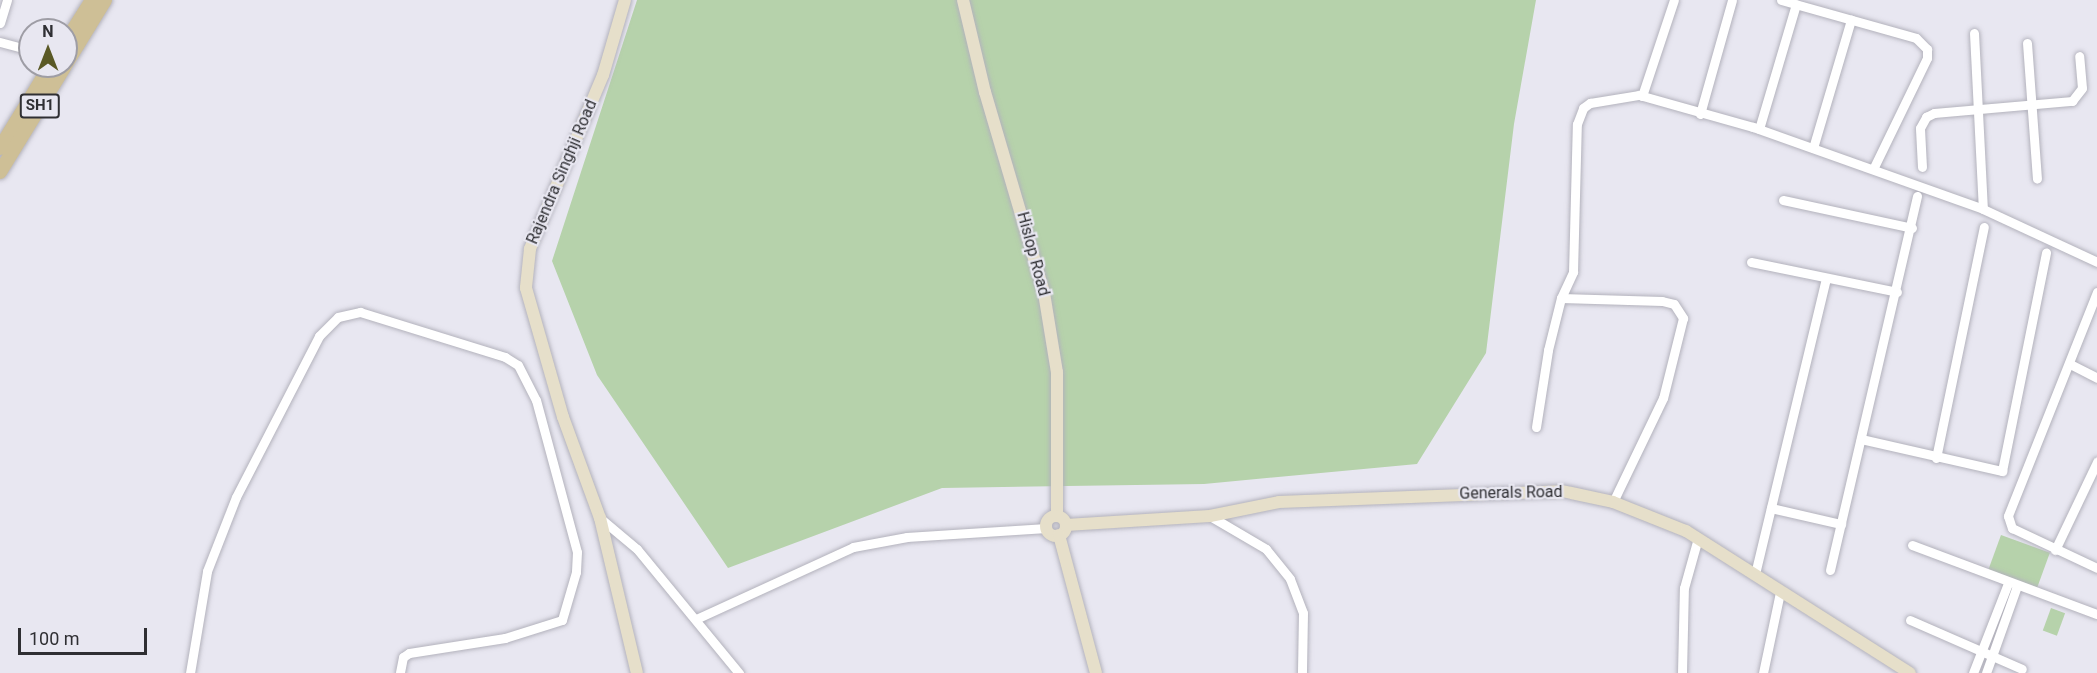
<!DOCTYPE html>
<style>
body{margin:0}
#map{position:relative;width:2097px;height:673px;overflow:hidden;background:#e8e7f1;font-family:Roboto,sans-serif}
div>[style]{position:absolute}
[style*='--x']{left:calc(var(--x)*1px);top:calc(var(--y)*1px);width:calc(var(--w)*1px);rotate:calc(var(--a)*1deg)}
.green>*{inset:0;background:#b6d2ab;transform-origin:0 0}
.roads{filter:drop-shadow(0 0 2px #b3b2bc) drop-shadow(0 0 2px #b3b2bc)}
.street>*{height:9px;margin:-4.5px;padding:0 4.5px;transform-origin:4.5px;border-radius:4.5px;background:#fff}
.secondary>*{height:12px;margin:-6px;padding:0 6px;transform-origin:6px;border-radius:6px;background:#e6dfca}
.secondary>.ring{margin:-6px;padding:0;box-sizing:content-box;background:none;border:12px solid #e6dfca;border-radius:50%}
.primary>*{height:14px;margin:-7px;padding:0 7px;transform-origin:7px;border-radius:7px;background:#cebf96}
span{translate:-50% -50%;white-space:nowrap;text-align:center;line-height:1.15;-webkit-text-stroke:4.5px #e8e7f1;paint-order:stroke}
.shield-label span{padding:2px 4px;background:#e8e7f1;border:2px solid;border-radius:4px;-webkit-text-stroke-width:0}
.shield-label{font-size:15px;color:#2f2f33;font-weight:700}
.street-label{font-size:16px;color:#2f2f33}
.north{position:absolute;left:18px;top:18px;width:60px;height:60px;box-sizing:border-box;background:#e8e7f1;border:2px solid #9e9da5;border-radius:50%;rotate:0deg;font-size:16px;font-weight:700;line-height:24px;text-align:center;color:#2f2f33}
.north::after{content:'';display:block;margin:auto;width:21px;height:27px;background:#5a5926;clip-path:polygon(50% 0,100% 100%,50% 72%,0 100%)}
.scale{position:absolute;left:18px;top:628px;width:129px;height:27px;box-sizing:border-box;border:3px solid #2f2f33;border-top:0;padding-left:8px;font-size:18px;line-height:21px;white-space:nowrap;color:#2f2f33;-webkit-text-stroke:4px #e8e7f1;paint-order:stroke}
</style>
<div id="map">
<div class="green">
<i style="clip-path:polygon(637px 0,1536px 0,1514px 124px,1486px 353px,1417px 464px,1204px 484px,942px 488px,728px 568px,597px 375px,552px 261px)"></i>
<i style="left:2001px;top:535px;width:52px;height:37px;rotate:20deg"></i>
<i style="left:2051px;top:608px;width:15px;height:24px;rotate:20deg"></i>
</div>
<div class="roads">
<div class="street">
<i style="--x:1781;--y:0;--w:140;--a:15.7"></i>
<i style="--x:1916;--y:38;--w:16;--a:45"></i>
<i style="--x:1927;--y:49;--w:9;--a:90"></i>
<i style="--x:1927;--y:58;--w:123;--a:115.9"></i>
<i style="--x:0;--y:23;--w:24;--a:-73"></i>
<i style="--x:1974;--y:33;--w:176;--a:87.1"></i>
<i style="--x:0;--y:42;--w:31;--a:15"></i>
<i style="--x:2027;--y:43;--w:136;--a:85.8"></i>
<i style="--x:1642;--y:96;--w:101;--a:-71.6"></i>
<i style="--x:1700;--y:114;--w:118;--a:-74.3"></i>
<i style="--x:1759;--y:129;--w:130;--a:-73.5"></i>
<i style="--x:1813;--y:148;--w:134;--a:-73.5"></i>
<i style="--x:1922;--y:167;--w:39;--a:-93"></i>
<i style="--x:1920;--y:128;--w:13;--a:-61"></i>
<i style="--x:1926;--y:117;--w:9;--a:-27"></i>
<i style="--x:1934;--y:113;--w:139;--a:-5"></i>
<i style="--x:2072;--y:101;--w:16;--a:-52"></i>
<i style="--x:2082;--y:88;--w:32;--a:-95"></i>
<i style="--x:1783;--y:200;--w:132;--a:12.2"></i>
<i style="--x:1751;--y:262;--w:149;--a:11.6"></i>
<i style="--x:2097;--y:292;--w:241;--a:111.7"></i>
<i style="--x:2008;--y:516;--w:13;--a:72"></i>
<i style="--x:2012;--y:528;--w:94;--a:25.2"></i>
<i style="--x:1561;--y:298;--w:101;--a:1.7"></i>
<i style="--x:1662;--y:301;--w:12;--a:14"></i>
<i style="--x:1674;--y:304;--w:17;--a:57"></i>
<i style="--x:1683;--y:318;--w:82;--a:104"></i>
<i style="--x:1663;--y:398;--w:115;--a:115.7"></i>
<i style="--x:2070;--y:364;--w:30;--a:27"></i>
<i style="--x:1536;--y:427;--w:78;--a:-81.1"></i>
<i style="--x:1548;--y:350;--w:54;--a:-76"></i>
<i style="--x:1561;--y:298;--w:29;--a:-65"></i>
<i style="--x:1573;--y:272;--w:148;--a:-88.5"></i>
<i style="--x:1577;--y:124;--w:17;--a:-69"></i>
<i style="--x:1583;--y:108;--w:9;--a:-36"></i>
<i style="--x:1590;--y:103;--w:50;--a:-9.3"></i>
<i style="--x:1639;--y:95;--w:118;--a:15.7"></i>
<i style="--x:1753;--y:127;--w:244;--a:19.6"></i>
<i style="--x:1983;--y:209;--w:126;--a:24.9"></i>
<i style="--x:1861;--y:439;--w:145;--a:12.8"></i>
<i style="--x:2002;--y:471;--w:223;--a:-78.6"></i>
<i style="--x:1936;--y:458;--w:236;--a:-78.3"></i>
<i style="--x:1771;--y:508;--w:72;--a:12.9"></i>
<i style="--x:1210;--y:516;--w:65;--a:30.5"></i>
<i style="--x:1266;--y:549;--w:38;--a:51"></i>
<i style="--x:1290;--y:579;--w:36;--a:69"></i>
<i style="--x:1303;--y:613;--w:60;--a:91"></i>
<i style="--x:600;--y:518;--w:48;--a:40"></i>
<i style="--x:637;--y:549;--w:161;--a:50.6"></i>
<i style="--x:1912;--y:545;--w:197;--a:20.5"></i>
<i style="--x:2055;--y:550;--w:98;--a:-64.5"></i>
<i style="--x:1830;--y:570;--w:384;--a:-76.9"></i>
<i style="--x:1755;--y:574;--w:304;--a:-76.5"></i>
<i style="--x:696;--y:619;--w:173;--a:-24.6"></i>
<i style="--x:853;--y:547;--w:55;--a:-10.5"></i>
<i style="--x:907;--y:537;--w:139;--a:-3.7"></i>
<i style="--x:1910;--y:620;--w:122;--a:23.6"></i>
<i style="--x:190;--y:673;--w:103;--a:-80.5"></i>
<i style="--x:207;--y:571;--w:79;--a:-68.6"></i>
<i style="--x:236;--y:497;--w:181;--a:-62.7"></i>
<i style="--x:319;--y:336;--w:27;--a:-45"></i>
<i style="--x:338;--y:317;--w:23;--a:-13"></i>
<i style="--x:360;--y:312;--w:152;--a:17.2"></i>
<i style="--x:505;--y:357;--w:15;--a:32"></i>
<i style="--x:518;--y:365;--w:39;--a:63"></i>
<i style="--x:536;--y:400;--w:157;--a:74.9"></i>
<i style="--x:577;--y:552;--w:20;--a:93"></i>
<i style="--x:576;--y:572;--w:50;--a:106.3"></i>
<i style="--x:562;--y:620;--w:60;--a:162.5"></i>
<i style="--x:505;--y:638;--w:97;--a:171.1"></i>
<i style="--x:409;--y:653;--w:7;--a:146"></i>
<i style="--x:403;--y:657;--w:16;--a:101"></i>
<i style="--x:1682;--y:673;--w:85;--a:-88.7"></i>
<i style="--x:1684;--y:588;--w:52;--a:-74.4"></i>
<i style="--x:1763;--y:673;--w:83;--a:-78.1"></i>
<i style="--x:1973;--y:673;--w:97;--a:-68.7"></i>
<i style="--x:1986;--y:673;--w:92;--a:-70.4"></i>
</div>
<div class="secondary">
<i style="--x:625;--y:0;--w:78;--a:106.3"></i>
<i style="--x:603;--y:75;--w:189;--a:112.8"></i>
<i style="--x:530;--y:249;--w:39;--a:96"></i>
<i style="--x:526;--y:288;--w:134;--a:74"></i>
<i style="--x:563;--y:417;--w:108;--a:69.9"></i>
<i style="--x:600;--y:518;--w:159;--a:76.6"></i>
<i style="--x:963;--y:0;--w:95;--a:76.6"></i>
<i style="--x:985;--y:92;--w:209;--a:73.6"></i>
<i style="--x:1044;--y:293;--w:80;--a:80.7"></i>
<i style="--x:1057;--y:372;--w:144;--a:90"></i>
<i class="ring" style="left:1046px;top:516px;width:8px;height:8px"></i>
<i style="--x:1066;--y:525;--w:144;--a:-3.6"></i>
<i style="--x:1210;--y:516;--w:70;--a:-11.5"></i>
<i style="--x:1279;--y:502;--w:283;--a:-2.2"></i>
<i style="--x:1562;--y:491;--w:52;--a:12.2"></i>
<i style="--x:1613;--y:502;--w:79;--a:21.7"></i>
<i style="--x:1686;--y:531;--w:265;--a:32.4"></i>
<i style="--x:1059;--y:535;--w:143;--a:75"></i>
</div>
<div class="primary">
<i style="--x:66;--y:41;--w:49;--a:-57.6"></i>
<i style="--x:66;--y:64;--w:75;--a:-58.6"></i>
<i style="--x:0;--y:148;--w:96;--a:-58.6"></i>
<i style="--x:0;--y:172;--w:124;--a:-58.5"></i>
</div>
</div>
<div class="shield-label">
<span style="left:40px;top:106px">SH1</span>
</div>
<div class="street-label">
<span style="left:562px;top:172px;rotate:-67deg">Rajendra Singhji Road</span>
<span style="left:1033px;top:254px;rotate:75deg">Hislop Road</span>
<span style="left:1511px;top:493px;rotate:-1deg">Generals Road</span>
</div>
<div class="north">N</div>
<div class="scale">100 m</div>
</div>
